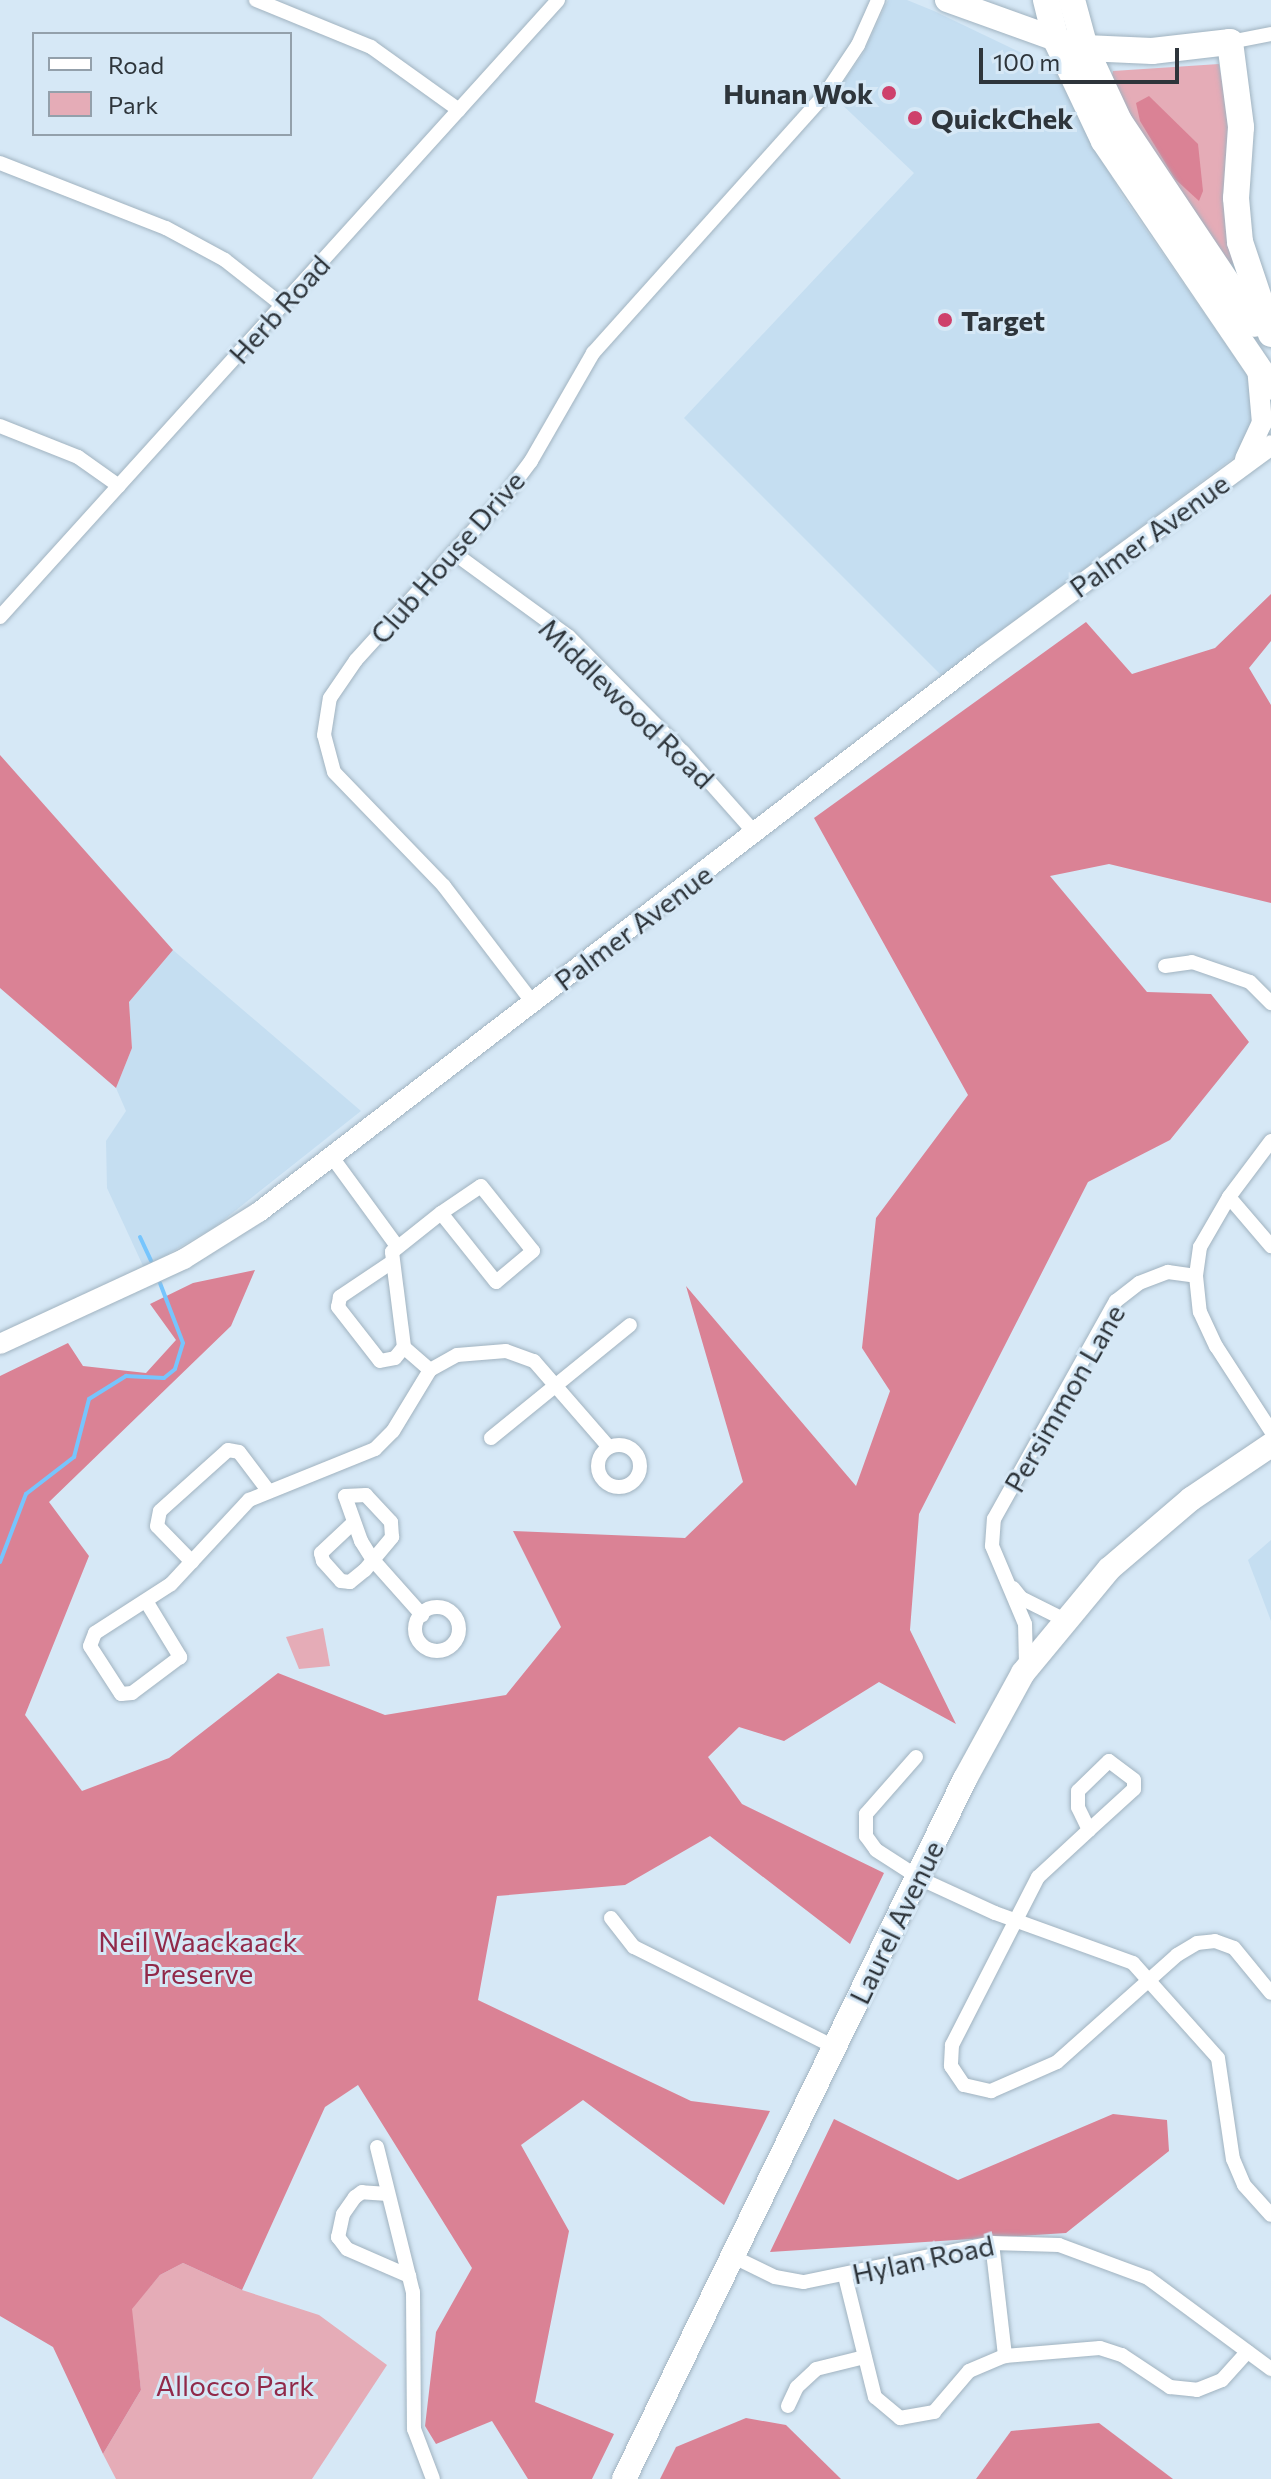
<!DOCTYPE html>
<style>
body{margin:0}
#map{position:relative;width:1271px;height:2479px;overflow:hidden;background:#d6e8f6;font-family:Commissioner,sans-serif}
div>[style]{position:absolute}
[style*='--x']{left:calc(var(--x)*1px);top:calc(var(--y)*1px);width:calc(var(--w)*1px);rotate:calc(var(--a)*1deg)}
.built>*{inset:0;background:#c5def1}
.green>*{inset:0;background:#e5acb7}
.forest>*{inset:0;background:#da8295}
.stream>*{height:4px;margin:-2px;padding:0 2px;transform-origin:2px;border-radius:2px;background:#77c5fd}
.roads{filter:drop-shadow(0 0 2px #a1b3c0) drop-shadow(0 0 2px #a1b3c0)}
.street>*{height:14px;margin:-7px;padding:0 7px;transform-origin:7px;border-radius:7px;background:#fff}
.street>.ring{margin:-7px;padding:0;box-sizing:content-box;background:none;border:14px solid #fff;border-radius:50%}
.secondary>*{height:20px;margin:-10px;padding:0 10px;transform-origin:10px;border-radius:10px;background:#fff}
.primary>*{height:24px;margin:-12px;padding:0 12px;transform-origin:12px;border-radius:12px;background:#fff}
.highway>*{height:26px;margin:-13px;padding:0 13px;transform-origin:13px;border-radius:13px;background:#fff}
.dots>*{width:22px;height:22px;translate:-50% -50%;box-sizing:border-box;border:4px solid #d6e8f6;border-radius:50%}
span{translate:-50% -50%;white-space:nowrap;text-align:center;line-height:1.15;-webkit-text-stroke:6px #d6e8f6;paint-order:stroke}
.poi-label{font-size:28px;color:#2e353b;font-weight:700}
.right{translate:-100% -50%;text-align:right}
.left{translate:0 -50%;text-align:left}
.street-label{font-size:28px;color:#2e353b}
.park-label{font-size:28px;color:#912949}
.legend{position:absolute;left:32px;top:32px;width:260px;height:104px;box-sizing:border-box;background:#d6e8f6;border:2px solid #93a0ab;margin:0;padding:10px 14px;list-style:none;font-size:24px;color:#2e353b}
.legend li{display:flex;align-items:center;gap:16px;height:40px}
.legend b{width:40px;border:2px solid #93a0ab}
.scale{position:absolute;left:979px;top:48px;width:200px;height:36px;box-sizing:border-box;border:4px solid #2e353b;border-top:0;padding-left:10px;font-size:24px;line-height:28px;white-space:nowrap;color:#2e353b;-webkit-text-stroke:6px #d6e8f6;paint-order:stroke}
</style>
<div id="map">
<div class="built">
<i style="clip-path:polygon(888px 0,907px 0,934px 11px,1053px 68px,1121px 194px,1249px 378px,1258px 407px,1238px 454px,942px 676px,684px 418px,914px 173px,833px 96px,863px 54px)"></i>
<i style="clip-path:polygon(173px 950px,361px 1111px,216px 1226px,144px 1268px,107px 1188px,106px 1141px,126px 1111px,116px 1088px,132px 1048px,129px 1002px)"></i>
<i style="clip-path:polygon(1271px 1540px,1271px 1621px,1248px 1560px)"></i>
</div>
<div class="green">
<i style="clip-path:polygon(1219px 64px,1228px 118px,1234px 264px,1229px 265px,1145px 146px,1111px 80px,1113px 71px)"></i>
<i style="clip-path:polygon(323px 1628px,330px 1666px,299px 1669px,286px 1637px)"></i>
<i style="clip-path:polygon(183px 2263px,242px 2290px,319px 2315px,387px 2365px,312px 2479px,116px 2479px,103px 2454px,141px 2390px,131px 2309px,160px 2275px)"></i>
</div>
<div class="forest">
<i style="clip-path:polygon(1149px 96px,1198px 144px,1203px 191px,1199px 201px,1175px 179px,1140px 121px,1136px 103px)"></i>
<i style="clip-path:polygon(1271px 594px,1271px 641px,1249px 668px,1271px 705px,1271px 903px,1109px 864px,1050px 876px,1147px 992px,1211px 994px,1249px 1042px,1170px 1140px,1088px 1182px,919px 1514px,910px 1630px,956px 1724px,879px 1682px,784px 1741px,739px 1727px,708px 1757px,742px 1804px,884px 1873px,850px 1944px,710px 1836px,625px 1885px,497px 1896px,478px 2000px,691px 2101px,770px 2111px,724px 2205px,583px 2100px,521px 2145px,569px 2231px,535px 2402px,614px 2434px,592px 2479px,528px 2479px,492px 2421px,436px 2444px,425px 2426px,436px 2332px,472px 2268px,358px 2085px,325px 2107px,242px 2290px,183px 2263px,160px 2275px,132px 2309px,141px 2390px,103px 2454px,53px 2347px,0 2316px,0 1376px,68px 1343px,83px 1366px,146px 1373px,176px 1340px,150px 1304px,193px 1283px,255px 1270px,231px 1326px,49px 1502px,89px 1556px,25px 1715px,82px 1791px,169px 1758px,278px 1673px,385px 1715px,506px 1695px,561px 1627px,513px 1531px,685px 1538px,743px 1482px,686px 1286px,856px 1486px,890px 1391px,862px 1348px,876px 1218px,968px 1095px,814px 818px,1086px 622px,1132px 674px,1215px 648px)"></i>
<i style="clip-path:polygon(0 755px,173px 950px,129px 1002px,132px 1048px,116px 1088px,0 988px)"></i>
<i style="clip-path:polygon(1113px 2114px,1167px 2120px,1169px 2151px,1066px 2233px,770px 2252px,834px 2119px,958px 2180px)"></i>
<i style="clip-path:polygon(746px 2418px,786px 2425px,841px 2479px,660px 2479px,676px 2447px)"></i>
<i style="clip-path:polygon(1099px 2423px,1173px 2479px,976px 2479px,1011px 2431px)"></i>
</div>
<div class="stream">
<i style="--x:140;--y:1237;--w:26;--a:65"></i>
<i style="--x:0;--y:1562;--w:73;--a:-69.1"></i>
<i style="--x:26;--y:1494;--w:61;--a:-37.6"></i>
<i style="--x:74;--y:1457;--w:60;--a:-75.5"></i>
<i style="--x:89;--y:1399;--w:44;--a:-31.9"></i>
<i style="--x:126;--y:1376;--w:38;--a:3"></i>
<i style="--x:164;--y:1378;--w:14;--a:-39"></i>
<i style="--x:175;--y:1369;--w:27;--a:-73"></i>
<i style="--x:183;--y:1343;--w:64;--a:-111"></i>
</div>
<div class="roads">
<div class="street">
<i style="--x:256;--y:0;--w:124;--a:22.2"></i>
<i style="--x:371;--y:47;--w:108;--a:35.6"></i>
<i style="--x:1230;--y:42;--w:42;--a:-11"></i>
<i style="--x:0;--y:163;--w:178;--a:21.4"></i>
<i style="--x:166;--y:228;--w:67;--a:28.5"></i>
<i style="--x:225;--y:260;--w:73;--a:38.3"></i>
<i style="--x:0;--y:426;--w:84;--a:21.7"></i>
<i style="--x:78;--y:457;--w:50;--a:35.3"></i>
<i style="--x:454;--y:553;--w:142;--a:36.1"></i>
<i style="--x:569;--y:637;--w:162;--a:45.3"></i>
<i style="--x:683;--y:752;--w:108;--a:48.4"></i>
<i style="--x:0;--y:617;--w:832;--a:-47.87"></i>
<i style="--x:1165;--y:966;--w:27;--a:-8"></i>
<i style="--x:1192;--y:962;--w:61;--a:19"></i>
<i style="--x:1250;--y:982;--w:30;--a:45"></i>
<i style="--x:533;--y:1003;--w:147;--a:-127.3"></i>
<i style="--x:444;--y:886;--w:158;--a:-134"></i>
<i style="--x:334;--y:772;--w:38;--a:-105"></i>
<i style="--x:324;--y:735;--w:37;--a:-81"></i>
<i style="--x:330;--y:698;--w:46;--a:-55.6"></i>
<i style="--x:356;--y:660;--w:220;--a:-47.8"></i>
<i style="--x:504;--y:497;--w:45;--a:-53.1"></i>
<i style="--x:531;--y:461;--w:125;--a:-60.1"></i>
<i style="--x:593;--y:353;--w:349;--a:-48.1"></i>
<i style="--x:826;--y:93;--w:58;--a:-56.3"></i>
<i style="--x:858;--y:45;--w:49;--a:-66"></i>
<i style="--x:1271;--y:1141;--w:70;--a:126.9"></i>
<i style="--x:1229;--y:1197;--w:58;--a:120.1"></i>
<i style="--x:1200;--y:1247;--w:29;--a:98"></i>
<i style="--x:1196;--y:1276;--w:36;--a:84"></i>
<i style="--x:1200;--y:1312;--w:38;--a:65"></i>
<i style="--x:1216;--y:1346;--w:101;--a:57.1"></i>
<i style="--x:332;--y:1157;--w:110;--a:53.9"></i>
<i style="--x:481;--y:1186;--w:83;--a:51.3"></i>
<i style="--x:533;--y:1251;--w:48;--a:140"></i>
<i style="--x:496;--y:1282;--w:88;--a:-128.6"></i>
<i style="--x:441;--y:1213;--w:48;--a:-34"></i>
<i style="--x:1229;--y:1197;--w:65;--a:49.4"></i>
<i style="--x:392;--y:1262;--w:63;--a:146.1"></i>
<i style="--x:340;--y:1297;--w:10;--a:101"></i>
<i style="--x:338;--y:1307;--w:68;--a:52.1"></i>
<i style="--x:380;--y:1361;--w:15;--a:-11"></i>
<i style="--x:395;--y:1358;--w:14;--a:-51"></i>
<i style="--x:430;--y:1370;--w:35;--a:-139"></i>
<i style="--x:404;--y:1347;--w:96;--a:-97.2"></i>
<i style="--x:392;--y:1252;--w:63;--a:-38.5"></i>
<i style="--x:491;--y:1438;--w:179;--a:-39.1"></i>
<i class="ring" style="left:598px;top:1445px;width:28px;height:28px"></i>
<i style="--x:353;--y:1523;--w:44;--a:136.8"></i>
<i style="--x:321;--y:1553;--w:8;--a:76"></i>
<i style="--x:323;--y:1561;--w:27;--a:48"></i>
<i style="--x:341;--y:1581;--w:9;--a:6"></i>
<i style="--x:350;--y:1582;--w:19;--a:-39"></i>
<i style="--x:365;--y:1570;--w:13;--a:-51"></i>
<i style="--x:373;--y:1560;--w:30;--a:-50"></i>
<i style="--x:392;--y:1537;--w:15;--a:-94"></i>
<i style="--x:391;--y:1522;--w:37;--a:-133"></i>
<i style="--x:366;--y:1495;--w:21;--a:177"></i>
<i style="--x:345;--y:1496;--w:48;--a:70.4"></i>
<i style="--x:361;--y:1541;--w:22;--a:58"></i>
<i style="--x:373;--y:1560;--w:74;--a:48.3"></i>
<i style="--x:192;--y:1562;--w:50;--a:-134.2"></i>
<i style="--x:157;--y:1526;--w:15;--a:-79"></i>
<i style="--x:160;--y:1511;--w:91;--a:-41.9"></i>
<i style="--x:228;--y:1450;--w:11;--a:10"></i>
<i style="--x:239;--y:1452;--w:46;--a:52.9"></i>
<i style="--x:1013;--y:1588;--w:13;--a:51"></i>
<i style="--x:1021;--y:1598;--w:47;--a:26.6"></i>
<i style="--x:146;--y:1601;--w:66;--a:58.7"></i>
<i style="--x:180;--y:1657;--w:60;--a:143.1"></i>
<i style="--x:132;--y:1693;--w:11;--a:175"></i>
<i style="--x:121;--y:1694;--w:57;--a:-122.9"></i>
<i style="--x:90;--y:1646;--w:14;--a:-69"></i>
<i style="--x:95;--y:1633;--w:90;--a:-32.8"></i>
<i style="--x:171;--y:1584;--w:115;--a:-47.1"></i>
<i style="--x:249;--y:1500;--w:136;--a:-22"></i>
<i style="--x:375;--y:1449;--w:25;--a:-45"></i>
<i style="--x:393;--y:1431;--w:71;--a:-58.8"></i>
<i style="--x:430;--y:1370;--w:31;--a:-29"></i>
<i style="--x:457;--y:1355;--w:49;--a:-4.7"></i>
<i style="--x:506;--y:1351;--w:30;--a:20"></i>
<i style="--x:534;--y:1361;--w:113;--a:49"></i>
<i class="ring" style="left:415px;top:1607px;width:30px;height:30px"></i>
<i style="--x:1026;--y:1664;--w:40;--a:-91.4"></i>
<i style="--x:1025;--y:1624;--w:85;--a:-112.9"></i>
<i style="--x:992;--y:1546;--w:27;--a:-86"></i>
<i style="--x:994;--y:1519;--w:250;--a:-60.8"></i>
<i style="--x:1116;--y:1301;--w:29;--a:-38"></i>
<i style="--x:1139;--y:1283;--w:31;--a:-21"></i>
<i style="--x:1168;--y:1272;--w:28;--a:8"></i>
<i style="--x:916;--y:1757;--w:76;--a:131.3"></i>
<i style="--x:866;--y:1814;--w:22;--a:90"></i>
<i style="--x:866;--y:1836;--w:17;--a:54"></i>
<i style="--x:876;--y:1850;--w:54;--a:32.8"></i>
<i style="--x:921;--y:1879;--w:81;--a:24.7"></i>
<i style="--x:995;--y:1913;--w:147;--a:19.9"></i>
<i style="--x:1133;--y:1963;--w:127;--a:48.2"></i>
<i style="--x:1218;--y:2058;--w:102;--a:81.6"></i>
<i style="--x:1233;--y:2159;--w:28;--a:67"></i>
<i style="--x:1244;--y:2185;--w:40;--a:48"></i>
<i style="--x:1109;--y:1761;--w:31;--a:37"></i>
<i style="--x:1134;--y:1780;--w:9;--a:90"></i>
<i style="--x:1134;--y:1789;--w:61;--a:137.7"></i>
<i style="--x:1089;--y:1830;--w:25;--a:-116"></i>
<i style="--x:1078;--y:1807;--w:16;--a:-90"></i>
<i style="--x:1078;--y:1791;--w:43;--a:-44.1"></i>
<i style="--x:1089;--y:1830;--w:69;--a:137.3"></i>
<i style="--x:1038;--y:1877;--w:189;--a:117.1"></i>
<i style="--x:952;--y:2045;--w:21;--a:93"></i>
<i style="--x:951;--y:2066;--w:23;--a:56"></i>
<i style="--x:964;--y:2085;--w:28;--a:13"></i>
<i style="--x:991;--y:2091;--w:72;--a:-23.7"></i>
<i style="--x:1057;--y:2062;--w:161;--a:-41.7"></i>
<i style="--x:1177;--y:1955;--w:23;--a:-31"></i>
<i style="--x:1197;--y:1943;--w:18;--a:-6"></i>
<i style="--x:1215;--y:1941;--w:20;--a:20"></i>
<i style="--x:1234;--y:1948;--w:58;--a:50.6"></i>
<i style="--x:611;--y:1918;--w:37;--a:52"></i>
<i style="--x:634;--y:1947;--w:225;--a:26.5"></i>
<i style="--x:377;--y:2147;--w:149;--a:76.1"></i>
<i style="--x:413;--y:2292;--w:137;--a:89.6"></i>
<i style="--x:414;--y:2429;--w:53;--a:69.2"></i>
<i style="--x:388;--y:2194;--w:26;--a:-176"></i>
<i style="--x:362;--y:2192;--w:9;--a:144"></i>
<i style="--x:355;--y:2197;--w:21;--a:125"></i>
<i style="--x:343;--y:2214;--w:24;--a:102"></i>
<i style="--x:338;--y:2237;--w:15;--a:53"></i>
<i style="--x:347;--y:2249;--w:68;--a:23.5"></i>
<i style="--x:992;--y:2243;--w:114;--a:83.4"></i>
<i style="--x:736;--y:2258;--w:43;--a:26"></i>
<i style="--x:775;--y:2277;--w:29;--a:10"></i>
<i style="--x:804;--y:2282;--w:192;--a:-11.7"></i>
<i style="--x:992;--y:2243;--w:67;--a:1.7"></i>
<i style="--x:1059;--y:2245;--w:95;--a:20.3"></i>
<i style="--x:1148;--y:2278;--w:153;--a:36.5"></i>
<i style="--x:845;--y:2276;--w:125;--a:76.1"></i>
<i style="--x:875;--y:2397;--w:33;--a:40"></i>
<i style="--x:900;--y:2418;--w:35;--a:-10"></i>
<i style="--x:934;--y:2412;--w:54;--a:-49.5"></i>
<i style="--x:969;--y:2371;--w:39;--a:-23"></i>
<i style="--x:1005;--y:2356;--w:95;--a:-4.8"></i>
<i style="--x:1100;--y:2348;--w:23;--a:18"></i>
<i style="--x:1122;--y:2355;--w:58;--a:33.7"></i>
<i style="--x:1170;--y:2387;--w:27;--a:6"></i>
<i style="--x:1197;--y:2390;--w:27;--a:-22"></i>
<i style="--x:1222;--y:2380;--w:38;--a:-48"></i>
<i style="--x:788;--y:2406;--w:21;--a:-65"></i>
<i style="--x:797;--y:2387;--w:26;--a:-43"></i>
<i style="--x:816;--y:2369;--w:50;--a:-13.8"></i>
</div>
<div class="secondary">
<i style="--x:1245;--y:459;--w:40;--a:-65"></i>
<i style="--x:1262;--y:423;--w:56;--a:-95.1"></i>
<i style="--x:0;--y:1344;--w:203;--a:-24.8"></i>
<i style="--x:184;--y:1259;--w:89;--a:-32.1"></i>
<i style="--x:259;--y:1212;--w:914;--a:-37.48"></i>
<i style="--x:984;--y:656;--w:356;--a:-36.3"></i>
</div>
<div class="primary">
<i style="--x:947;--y:0;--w:133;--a:19.8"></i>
<i style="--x:624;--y:2479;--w:779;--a:-64.03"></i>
<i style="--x:965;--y:1779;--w:121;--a:-61.3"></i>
<i style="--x:1023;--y:1673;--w:135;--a:-50.4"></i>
<i style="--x:1109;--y:1569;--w:108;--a:-40.5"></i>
<i style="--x:1191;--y:1499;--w:97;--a:-34"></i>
</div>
<div class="highway">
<i style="--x:1046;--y:0;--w:41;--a:76"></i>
<i style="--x:1056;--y:40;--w:112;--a:64.6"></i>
<i style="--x:1104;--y:141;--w:297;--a:55.8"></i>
<i style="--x:1072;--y:0;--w:50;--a:74.8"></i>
<i style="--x:1085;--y:48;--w:81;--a:65"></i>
<i style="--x:1119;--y:121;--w:244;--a:56.2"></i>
<i style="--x:1085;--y:48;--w:67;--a:2.6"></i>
<i style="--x:1152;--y:51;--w:79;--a:-6.6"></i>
<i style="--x:1230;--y:42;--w:86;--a:82.6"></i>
<i style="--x:1241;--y:127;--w:71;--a:94"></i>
<i style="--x:1236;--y:198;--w:44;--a:84.8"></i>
<i style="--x:1240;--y:242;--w:97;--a:71.4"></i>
</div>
</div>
<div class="dots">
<i style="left:889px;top:93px;background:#ce406b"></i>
<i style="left:915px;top:118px;background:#ce406b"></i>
<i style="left:945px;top:320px;background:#ce406b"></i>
</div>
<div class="poi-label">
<span class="right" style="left:873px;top:93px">Hunan Wok</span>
<span class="left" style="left:931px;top:118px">QuickChek</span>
<span class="left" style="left:961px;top:320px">Target</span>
</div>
<div class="street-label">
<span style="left:279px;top:309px;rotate:-48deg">Herb Road</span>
<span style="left:1149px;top:535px;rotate:-36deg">Palmer Avenue</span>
<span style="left:447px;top:557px;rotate:-49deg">Club House Drive</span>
<span style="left:627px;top:703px;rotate:44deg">Middlewood Road</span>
<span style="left:633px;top:927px;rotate:-37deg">Palmer Avenue</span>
<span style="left:1064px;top:1398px;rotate:-60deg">Persimmon Lane</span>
<span style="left:896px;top:1922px;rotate:-64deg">Laurel Avenue</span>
<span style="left:923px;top:2259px;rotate:-12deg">Hylan Road</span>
</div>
<div class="park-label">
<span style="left:198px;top:1957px">Neil Waackaack<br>Preserve</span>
<span style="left:235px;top:2385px">Allocco Park</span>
</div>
<ul class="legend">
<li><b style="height:10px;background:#fff"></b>Road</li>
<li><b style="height:22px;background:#e5acb7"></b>Park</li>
</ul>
<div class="scale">100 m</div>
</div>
